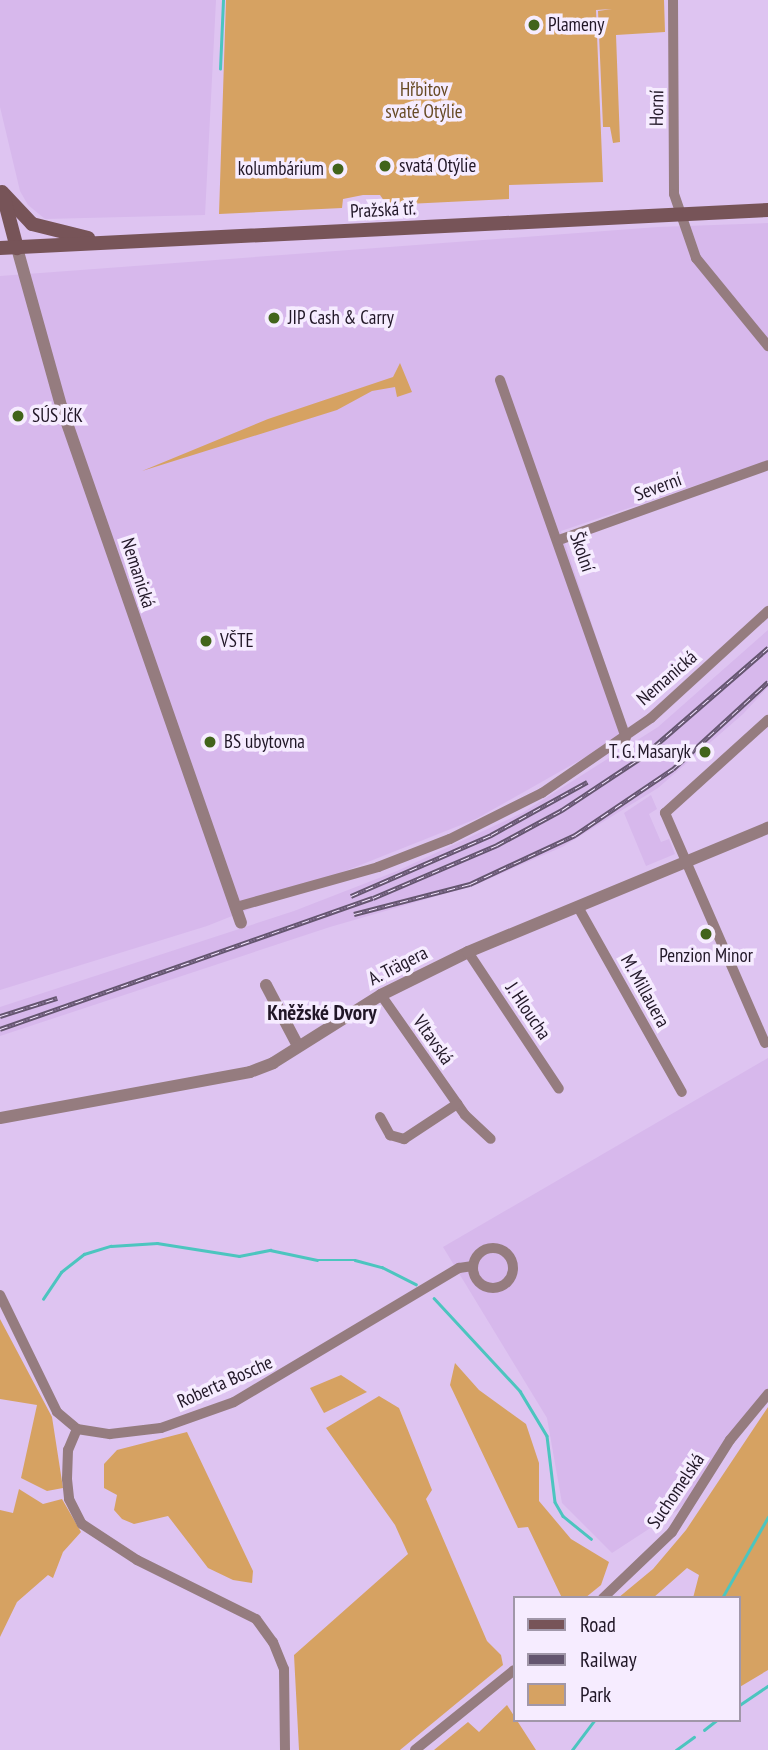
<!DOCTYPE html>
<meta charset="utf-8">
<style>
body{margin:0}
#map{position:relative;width:768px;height:1750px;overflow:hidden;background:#dec4f1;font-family:"PT Sans Narrow",sans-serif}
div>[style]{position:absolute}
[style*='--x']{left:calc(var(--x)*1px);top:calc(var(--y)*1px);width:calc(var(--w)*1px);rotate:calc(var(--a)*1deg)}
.built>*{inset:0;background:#d7b8ec}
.green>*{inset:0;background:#d6a262}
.stream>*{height:2.5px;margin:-1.25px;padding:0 1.25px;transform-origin:1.25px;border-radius:1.25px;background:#4cc5bf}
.minor>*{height:10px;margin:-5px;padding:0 5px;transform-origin:5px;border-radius:5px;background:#957c7f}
.minor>.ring{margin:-5px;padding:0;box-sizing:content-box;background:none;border:10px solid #957c7f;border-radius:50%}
.tertiary>*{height:12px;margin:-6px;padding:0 6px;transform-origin:6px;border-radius:6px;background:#957c7f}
.secondary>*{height:14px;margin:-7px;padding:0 7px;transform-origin:7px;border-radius:7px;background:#775458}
.rail>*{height:5px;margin-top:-2.5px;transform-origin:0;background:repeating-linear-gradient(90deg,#f6ecff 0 8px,#64556f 0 16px);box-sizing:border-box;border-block:2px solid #64556f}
.dots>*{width:19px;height:19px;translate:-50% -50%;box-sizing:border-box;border:4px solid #f6ecff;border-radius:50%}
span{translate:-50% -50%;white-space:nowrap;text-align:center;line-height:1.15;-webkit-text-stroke:7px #f6ecff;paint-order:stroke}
.poi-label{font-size:19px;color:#211727}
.left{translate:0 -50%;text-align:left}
.right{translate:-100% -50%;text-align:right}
.park-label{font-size:19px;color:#674a25}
.street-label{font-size:19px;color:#211727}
.neighbourhood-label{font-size:21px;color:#211727;font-weight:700}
.legend{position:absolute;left:513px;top:1596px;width:228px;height:126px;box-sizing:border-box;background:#f6ecff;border:2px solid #a197a9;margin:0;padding:9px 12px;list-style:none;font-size:21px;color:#211727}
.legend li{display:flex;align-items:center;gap:14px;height:35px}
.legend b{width:35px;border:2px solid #a197a9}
</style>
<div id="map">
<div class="built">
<i style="clip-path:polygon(0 0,216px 0,205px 215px,45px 219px,28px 205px,20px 191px,0 107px)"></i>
<i style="clip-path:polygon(768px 223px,768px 461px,561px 531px,628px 733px,476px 819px,207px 926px,0 990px,0 276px,658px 227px)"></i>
<i style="clip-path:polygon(768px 630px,768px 687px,743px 714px,658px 788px,562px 847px,475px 885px,330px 927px,0 1036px,0 1007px,294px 911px,397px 871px,522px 813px,658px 727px)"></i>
<i style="clip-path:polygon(651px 795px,657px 809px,649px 814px,661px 842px,669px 839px,675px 854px,646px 866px,624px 813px)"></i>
<i style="clip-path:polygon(768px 1058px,768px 1389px,701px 1486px,678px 1510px,612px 1553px,562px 1503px,547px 1418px,443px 1247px)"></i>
</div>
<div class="green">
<i style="clip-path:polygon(226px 0,664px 0,665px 32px,616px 35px,620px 142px,613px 143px,610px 127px,603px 127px,598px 11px,612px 9px,596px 10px,603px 182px,509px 185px,509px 199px,387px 205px,380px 195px,363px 195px,343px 199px,342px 208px,219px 214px)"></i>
<i style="clip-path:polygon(400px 363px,412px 392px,397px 397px,395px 387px,372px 391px,337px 410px,142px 471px,268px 419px,393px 377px)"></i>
<i style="clip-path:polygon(0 1319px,52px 1417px,63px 1488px,47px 1491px,21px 1478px,37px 1405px,0 1399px)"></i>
<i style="clip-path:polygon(455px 1363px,479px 1390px,526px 1424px,539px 1463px,539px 1501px,571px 1539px,609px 1562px,601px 1585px,585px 1598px,562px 1598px,528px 1527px,518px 1528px,450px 1385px)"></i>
<i style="clip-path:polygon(341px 1375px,367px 1392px,324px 1413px,310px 1388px)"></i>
<i style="clip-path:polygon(379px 1396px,399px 1408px,432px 1490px,426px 1499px,487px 1641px,501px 1655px,503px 1665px,400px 1750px,299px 1750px,294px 1655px,408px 1554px,395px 1525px,326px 1428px)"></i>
<i style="clip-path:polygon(768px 1407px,768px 1670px,738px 1688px,738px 1598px,693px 1598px,699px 1575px,687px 1568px,653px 1598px,618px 1598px,653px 1569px,686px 1530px)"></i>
<i style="clip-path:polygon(187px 1432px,253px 1571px,252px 1583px,233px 1580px,208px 1568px,168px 1516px,134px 1524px,122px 1519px,114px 1510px,117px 1495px,104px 1488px,104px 1464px,117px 1450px)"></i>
<i style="clip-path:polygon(19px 1489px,43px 1504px,62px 1499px,81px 1532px,63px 1552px,53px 1578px,48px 1575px,17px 1602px,0 1637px,0 1510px,13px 1513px)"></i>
<i style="clip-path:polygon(507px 1705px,536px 1750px,434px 1750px,468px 1722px,479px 1732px)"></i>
</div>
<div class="stream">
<i style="--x:220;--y:69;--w:69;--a:-87.5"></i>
<i style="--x:434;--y:1298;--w:127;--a:47.2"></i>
<i style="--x:520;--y:1391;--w:52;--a:59"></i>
<i style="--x:547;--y:1436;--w:66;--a:83.1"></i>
<i style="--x:555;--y:1502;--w:16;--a:60"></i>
<i style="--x:563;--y:1516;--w:36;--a:39"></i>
<i style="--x:43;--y:1299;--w:32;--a:-56"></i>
<i style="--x:61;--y:1272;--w:29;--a:-38"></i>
<i style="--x:84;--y:1254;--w:28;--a:-17"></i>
<i style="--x:111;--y:1246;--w:46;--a:-3.7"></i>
<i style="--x:157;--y:1243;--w:83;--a:9"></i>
<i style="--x:239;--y:1256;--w:32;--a:-11"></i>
<i style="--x:270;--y:1250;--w:48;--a:12"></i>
<i style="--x:317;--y:1260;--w:38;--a:0"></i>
<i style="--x:355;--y:1260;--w:28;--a:15"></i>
<i style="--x:382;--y:1267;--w:38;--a:27"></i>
<i style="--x:722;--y:1598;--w:93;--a:-60.4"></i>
<i style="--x:738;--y:1706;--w:36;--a:-34"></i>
<i style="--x:704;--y:1730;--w:16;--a:-38"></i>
<i style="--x:572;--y:1750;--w:38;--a:-53"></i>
<i style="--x:676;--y:1750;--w:22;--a:-36"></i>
</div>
<div class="minor">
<i style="--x:673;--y:0;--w:194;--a:89.7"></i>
<i style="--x:674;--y:194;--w:68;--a:71"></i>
<i style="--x:696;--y:258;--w:114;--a:50.7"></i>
<i style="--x:500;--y:380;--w:379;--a:70.6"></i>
<i style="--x:559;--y:540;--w:222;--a:-19.7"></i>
<i style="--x:236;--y:907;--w:148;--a:-15.7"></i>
<i style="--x:378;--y:867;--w:77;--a:-21.3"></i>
<i style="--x:450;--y:839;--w:103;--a:-26.6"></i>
<i style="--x:542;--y:793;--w:132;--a:-34.5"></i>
<i style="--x:651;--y:718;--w:159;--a:-42.4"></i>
<i style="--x:578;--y:907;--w:212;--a:60.7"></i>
<i style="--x:468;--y:952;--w:164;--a:56.4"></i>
<i style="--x:381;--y:995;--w:146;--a:55"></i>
<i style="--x:465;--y:1115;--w:35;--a:43"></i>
<i style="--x:765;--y:1043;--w:251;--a:-113.5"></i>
<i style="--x:665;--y:813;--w:139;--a:-42.1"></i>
<i style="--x:380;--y:1117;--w:21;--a:61"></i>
<i style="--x:390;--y:1135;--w:15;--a:16"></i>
<i style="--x:404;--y:1139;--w:64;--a:-33.4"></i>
<i class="ring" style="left:473px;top:1248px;width:30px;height:30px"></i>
<i style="--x:0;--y:1295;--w:130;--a:64"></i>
<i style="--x:57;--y:1412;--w:26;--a:40"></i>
<i style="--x:77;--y:1429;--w:33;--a:9"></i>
<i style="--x:110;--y:1434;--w:51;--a:-6.7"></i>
<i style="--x:161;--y:1428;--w:77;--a:-19.6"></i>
<i style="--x:234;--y:1402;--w:262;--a:-30.8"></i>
<i style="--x:459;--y:1268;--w:14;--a:-8"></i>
<i style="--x:77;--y:1429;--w:23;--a:113"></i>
<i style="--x:68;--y:1450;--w:29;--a:92"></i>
<i style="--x:67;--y:1479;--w:20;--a:84"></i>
<i style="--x:69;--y:1499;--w:28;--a:63"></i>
<i style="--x:82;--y:1524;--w:66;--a:33.2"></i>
<i style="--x:137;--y:1560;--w:133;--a:26.4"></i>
<i style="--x:256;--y:1619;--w:29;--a:54"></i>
<i style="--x:273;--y:1642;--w:29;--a:68"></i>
<i style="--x:284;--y:1669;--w:81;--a:89.3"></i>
<i style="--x:603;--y:1598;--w:95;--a:-43.7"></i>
<i style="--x:672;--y:1532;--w:109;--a:-57.8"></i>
<i style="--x:730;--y:1440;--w:60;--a:-50.4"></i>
<i style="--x:415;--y:1750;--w:127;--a:-38.9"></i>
</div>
<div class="tertiary">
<i style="--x:17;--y:248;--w:164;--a:74.4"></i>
<i style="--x:61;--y:406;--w:547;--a:70.8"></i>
<i style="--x:266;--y:985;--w:67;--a:62.3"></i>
<i style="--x:0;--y:1118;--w:254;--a:-10.4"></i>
<i style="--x:250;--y:1072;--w:25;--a:-21"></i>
<i style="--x:273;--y:1063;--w:128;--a:-32.2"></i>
<i style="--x:381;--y:995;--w:97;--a:-26.3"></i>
<i style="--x:468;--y:952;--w:325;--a:-22.5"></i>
</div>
<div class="secondary">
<i style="--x:2;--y:192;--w:44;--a:46.8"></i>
<i style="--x:32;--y:224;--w:58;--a:14"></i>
<i style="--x:3;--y:195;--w:55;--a:75.2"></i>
<i style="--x:0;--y:248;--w:769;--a:-2.83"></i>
</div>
<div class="rail">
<i style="--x:351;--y:896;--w:153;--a:-23.5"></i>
<i style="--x:491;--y:835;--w:110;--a:-28.9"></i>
<i style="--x:354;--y:914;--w:120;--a:-14.5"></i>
<i style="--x:470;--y:884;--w:116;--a:-25"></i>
<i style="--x:575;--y:835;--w:118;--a:-34"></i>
<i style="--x:673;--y:769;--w:129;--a:-42.5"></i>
<i style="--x:0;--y:1016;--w:60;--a:-17.5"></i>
<i style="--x:0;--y:1029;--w:395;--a:-19.4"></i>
<i style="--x:373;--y:898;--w:135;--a:-23.1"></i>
<i style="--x:497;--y:845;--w:74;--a:-28.3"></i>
<i style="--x:562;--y:810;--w:96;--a:-33.5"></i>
<i style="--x:642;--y:757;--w:167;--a:-40.9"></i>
</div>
<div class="dots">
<i style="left:534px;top:25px;background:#42641b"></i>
<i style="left:385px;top:166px;background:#42641b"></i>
<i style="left:338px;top:169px;background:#42641b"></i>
<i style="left:274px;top:318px;background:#42641b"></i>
<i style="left:18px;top:416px;background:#42641b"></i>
<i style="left:206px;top:641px;background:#42641b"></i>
<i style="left:210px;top:742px;background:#42641b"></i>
<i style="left:705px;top:752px;background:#42641b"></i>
<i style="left:706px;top:934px;background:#42641b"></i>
</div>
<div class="poi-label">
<span class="left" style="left:548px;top:25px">Plameny</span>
<span class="left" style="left:399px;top:166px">svatá Otýlie</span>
<span class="right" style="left:324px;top:169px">kolumbárium</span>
<span class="left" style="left:288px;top:318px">JIP Cash &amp; Carry</span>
<span class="left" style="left:32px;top:416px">SÚS JčK</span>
<span class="left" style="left:220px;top:641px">VŠTE</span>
<span class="left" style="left:224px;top:742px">BS ubytovna</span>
<span class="right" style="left:691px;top:752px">T. G. Masaryk</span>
<span style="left:706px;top:956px">Penzion Minor</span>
</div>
<div class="park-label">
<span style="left:424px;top:101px">Hřbitov<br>svaté Otýlie</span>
</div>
<div class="street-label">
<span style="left:657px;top:108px;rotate:-89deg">Horní</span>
<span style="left:383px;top:210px;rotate:-3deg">Pražská tř.</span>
<span style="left:658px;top:487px;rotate:-20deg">Severní</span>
<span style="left:582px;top:552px;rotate:71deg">Školní</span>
<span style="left:138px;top:573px;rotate:72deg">Nemanická</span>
<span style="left:667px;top:678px;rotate:-41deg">Nemanická</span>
<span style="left:398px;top:966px;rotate:-27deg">A. Trägera</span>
<span style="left:645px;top:991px;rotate:61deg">M. Millauera</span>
<span style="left:528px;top:1011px;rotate:56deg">J. Hloucha</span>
<span style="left:433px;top:1040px;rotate:55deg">Vltavská</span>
<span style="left:225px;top:1382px;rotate:-24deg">Roberta Bosche</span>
<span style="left:676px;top:1491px;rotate:-56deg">Suchomelská</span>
</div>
<div class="neighbourhood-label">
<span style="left:322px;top:1013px">Kněžské Dvory</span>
</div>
<ul class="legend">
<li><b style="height:9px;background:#775458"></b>Road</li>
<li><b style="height:9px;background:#64556f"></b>Railway</li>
<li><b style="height:19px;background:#d6a262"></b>Park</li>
</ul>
</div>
